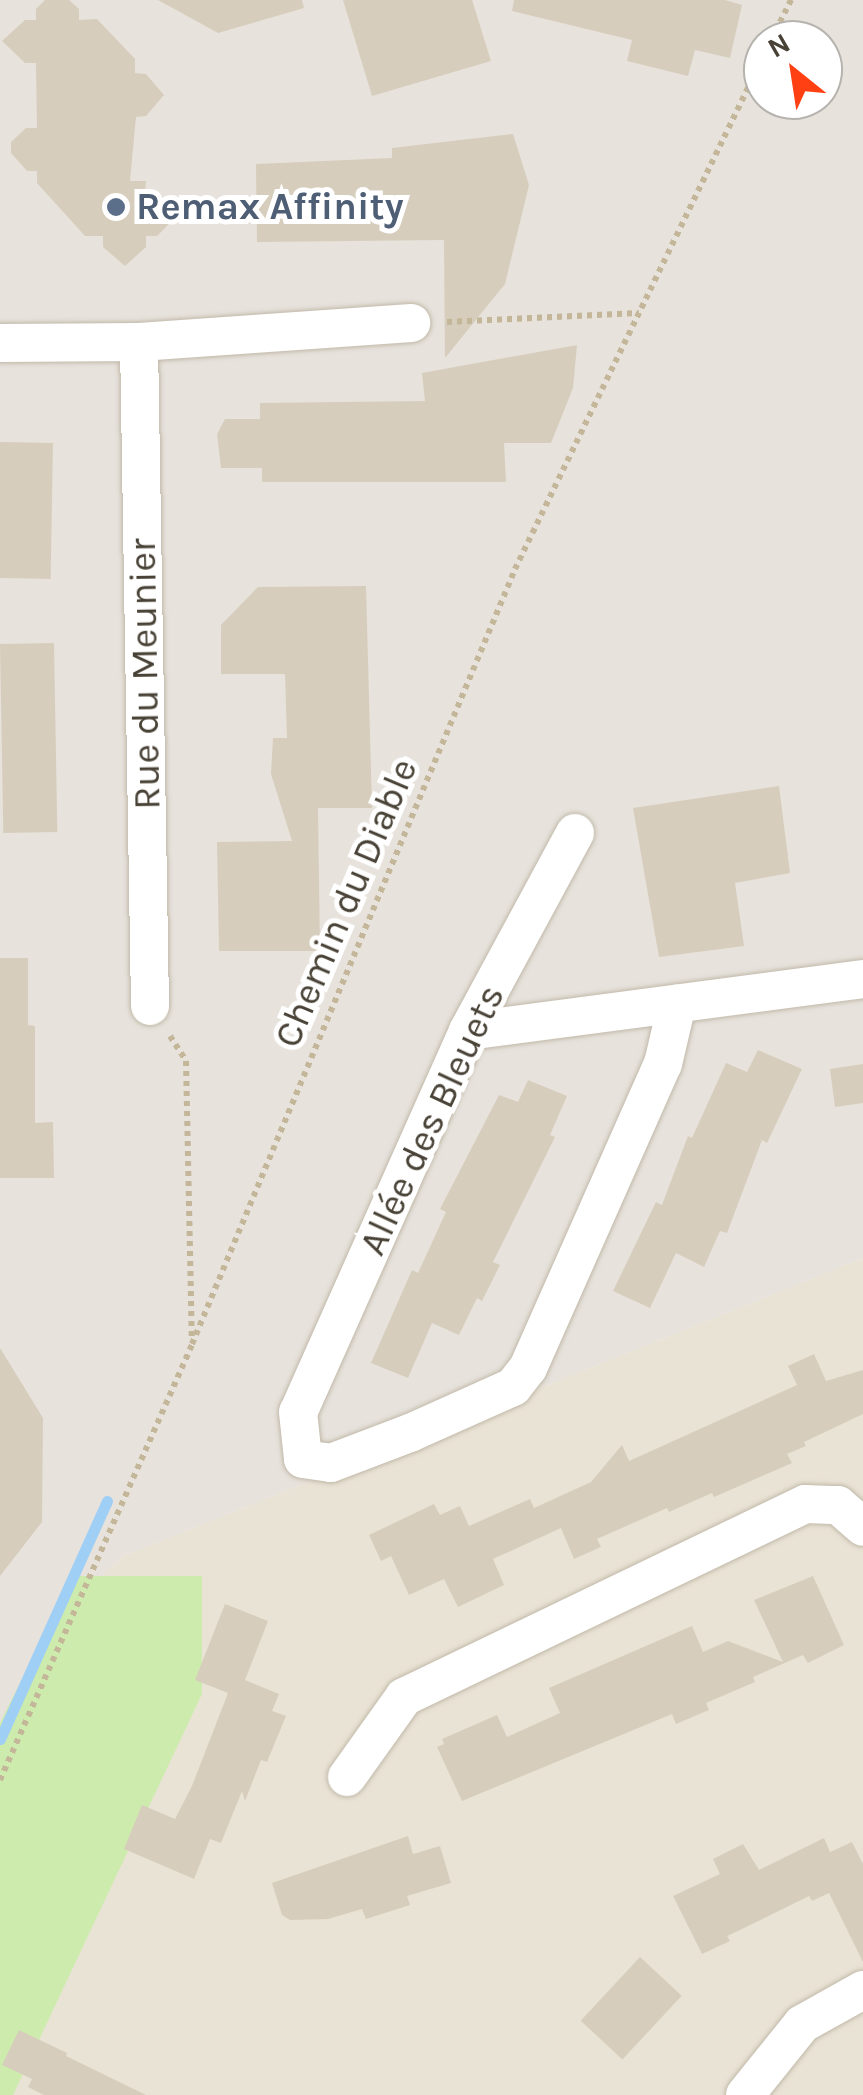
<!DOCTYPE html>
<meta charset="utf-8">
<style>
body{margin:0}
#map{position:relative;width:863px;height:2095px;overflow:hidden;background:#f5f1e7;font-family:Karla,sans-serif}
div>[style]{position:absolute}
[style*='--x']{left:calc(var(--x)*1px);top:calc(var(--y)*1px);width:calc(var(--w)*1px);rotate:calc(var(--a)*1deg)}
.residential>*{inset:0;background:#e9e3d5}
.industrial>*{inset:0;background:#e7e2dc}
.green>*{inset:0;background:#cdebad}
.stream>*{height:11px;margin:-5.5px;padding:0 5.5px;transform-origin:5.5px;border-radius:5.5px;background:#a0cff5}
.building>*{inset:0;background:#d7cdbc;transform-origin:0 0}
.path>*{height:6px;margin-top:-3px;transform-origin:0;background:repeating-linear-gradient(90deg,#c3b699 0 5px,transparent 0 10px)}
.roads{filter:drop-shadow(0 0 2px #c1b9a9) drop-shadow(0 0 2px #c1b9a9)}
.minor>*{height:38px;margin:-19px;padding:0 19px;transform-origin:19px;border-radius:19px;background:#fff}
.dots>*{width:28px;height:28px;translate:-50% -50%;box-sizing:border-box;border:5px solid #fff;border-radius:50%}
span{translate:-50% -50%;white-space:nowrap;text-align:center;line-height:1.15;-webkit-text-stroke:10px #fff;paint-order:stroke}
.service-label{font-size:38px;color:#4e5e75;font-weight:700}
.left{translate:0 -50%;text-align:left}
.street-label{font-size:38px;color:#484135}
.north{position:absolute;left:743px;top:20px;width:100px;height:100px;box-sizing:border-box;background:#fff;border:2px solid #b6b3ae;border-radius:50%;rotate:330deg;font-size:28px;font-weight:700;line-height:40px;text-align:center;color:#484135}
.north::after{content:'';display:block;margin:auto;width:35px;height:45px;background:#ff4013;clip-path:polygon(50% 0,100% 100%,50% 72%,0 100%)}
</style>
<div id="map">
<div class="residential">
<i style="clip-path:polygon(863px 1258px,863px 2095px,0 2095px,0 1732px,50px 1622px,124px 1556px)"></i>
</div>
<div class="industrial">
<i style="clip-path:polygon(evenodd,0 0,863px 0,863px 1258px,124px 1556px,50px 1622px,0 1732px,0 0,763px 40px,823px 40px,823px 100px,763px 100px,763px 40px)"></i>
</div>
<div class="green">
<i style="clip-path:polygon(73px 1576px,202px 1576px,202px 1694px,13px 2095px,0 2095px,0 1723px)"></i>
</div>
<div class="stream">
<i style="--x:0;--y:1739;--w:261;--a:-65.8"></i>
</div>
<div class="building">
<i style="clip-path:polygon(45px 0,69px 0,79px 9px,79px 20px,97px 19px,135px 59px,135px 73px,146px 74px,164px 95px,146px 116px,136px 117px,130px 181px,146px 181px,145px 192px,157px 192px,179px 214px,157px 236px,146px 236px,146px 247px,125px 266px,103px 247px,103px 236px,85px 236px,37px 183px,37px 171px,27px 171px,11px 153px,11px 142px,26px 128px,37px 128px,36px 63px,25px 63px,2px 41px,25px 20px,36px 20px,36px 9px)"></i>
<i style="clip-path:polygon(158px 0,302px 0,304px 8px,218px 33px)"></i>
<i style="clip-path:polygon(343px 0,472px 0,491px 61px,372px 96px)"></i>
<i style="clip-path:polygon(514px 0,725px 0,742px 5px,730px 58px,695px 50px,688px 76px,627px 61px,632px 40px,512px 11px)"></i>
<i style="clip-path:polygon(513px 134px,529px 185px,505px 284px,445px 358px,444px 240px,257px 242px,256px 164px,392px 158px,392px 148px)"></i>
<i style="clip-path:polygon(577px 345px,573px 388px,551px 443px,504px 443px,506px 482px,262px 482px,262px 468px,221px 468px,217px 434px,225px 419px,260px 419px,260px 403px,425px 401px,422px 373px)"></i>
<i style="left:0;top:442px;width:53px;height:136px;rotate:1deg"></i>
<i style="clip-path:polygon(366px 586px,372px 808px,318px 808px,320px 951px,219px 951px,217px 842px,292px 841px,271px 774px,273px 738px,287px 738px,285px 674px,221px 674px,221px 625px,258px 587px)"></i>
<i style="left:54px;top:643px;width:189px;height:54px;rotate:89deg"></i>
<i style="clip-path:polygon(779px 786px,790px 873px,735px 883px,744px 946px,659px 957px,633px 808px)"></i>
<i style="clip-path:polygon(0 958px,28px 958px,28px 1025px,35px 1026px,35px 1123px,53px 1122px,54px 1178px,0 1178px)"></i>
<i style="clip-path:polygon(758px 1050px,802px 1069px,767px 1143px,762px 1140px,727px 1233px,720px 1231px,704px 1267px,676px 1253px,650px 1308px,613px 1291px,656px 1202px,662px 1205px,688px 1136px,692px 1138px,726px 1063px,747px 1072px)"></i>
<i style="clip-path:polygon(863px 1064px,863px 1103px,835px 1107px,830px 1069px)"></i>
<i style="clip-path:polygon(528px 1080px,567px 1096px,550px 1135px,555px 1137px,493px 1262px,500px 1265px,482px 1301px,477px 1298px,459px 1335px,432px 1323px,408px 1378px,371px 1363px,412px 1270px,418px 1273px,446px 1212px,440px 1209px,499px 1095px,518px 1102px)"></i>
<i style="clip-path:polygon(0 1348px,43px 1418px,42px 1522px,0 1576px)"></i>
<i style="clip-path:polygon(814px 1354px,826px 1381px,863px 1370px,863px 1414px,804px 1442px,806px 1446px,787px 1454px,792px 1463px,714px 1497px,712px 1493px,669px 1512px,667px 1508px,597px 1539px,601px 1547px,574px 1559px,561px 1528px,493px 1559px,504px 1585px,458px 1607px,444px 1579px,409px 1595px,391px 1556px,381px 1561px,369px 1535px,434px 1504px,440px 1515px,460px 1506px,469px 1526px,530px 1499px,534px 1508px,591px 1482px,622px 1445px,629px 1461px,797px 1385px,788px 1366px)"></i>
<i style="clip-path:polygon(813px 1576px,844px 1645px,808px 1663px,803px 1655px,753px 1677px,755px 1682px,706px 1703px,709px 1710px,676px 1724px,672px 1714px,462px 1801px,437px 1747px,444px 1744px,442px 1739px,497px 1715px,507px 1737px,560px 1713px,549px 1688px,692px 1626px,703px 1652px,728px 1641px,783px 1662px,754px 1600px)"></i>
<i style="clip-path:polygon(225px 1604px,268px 1621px,245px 1680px,279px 1694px,272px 1711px,286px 1716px,267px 1762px,261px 1760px,245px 1801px,242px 1791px,221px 1843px,210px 1839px,194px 1879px,124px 1849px,142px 1805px,175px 1819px,192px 1786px,228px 1693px,195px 1680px)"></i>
<i style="clip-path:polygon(408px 1836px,413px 1854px,440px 1846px,451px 1883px,407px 1896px,410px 1905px,366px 1919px,362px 1909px,328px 1919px,290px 1920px,282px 1915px,272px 1883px)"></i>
<i style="clip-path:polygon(824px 1838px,830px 1852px,852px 1842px,863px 1864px,863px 1962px,829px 1893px,812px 1901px,809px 1896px,744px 1928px,727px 1936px,730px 1941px,702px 1954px,673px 1896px,720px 1874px,713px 1859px,743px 1844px,759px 1870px)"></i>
<i style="left:640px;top:1957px;width:57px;height:87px;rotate:43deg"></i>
<i style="clip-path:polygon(19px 2030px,67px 2053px,66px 2056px,146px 2095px,44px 2095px,28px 2087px,32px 2079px,2px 2065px)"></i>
</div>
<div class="path">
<i style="--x:771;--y:40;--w:45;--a:-63.4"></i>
<i style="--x:447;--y:322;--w:192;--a:-2.7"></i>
<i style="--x:170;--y:1036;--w:30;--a:57"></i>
<i style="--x:186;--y:1061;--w:278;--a:88.8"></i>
<i style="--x:0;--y:1780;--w:476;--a:-66.2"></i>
<i style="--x:192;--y:1344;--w:840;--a:-67.37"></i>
<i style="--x:515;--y:569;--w:569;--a:-64.16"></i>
</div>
<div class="roads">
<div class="minor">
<i style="--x:139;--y:342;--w:273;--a:-4"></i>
<i style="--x:0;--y:343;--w:139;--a:-0.4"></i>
<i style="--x:139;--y:342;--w:664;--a:89.05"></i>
<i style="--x:575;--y:833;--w:225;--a:118.4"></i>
<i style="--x:468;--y:1031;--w:417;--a:114"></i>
<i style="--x:298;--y:1412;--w:47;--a:83.9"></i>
<i style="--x:303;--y:1459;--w:28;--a:8"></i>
<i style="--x:331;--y:1463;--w:85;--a:-20.8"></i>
<i style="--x:410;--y:1433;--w:113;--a:-24.1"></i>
<i style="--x:513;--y:1387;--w:24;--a:-52"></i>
<i style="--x:528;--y:1368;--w:333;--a:-66.1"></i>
<i style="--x:663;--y:1064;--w:62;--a:-76.9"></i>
<i style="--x:468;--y:1031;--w:398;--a:-7.5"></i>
<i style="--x:347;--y:1777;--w:98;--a:-54.5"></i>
<i style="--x:404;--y:1697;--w:445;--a:-25.7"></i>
<i style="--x:805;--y:1504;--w:33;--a:2"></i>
<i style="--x:838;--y:1505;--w:33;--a:41"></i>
<i style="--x:745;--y:2095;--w:91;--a:-51.2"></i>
<i style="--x:802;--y:2024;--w:70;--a:-29.1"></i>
</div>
</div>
<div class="dots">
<i style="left:116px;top:207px;background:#5c6f8a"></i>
</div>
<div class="service-label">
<span class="left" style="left:136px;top:207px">Remax Affinity</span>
</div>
<div class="street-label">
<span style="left:145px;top:674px;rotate:-91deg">Rue du Meunier</span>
<span style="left:346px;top:903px;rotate:-67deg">Chemin du Diable</span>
<span style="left:432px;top:1120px;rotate:-65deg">Allée des Bleuets</span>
</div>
<div class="north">N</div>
</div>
